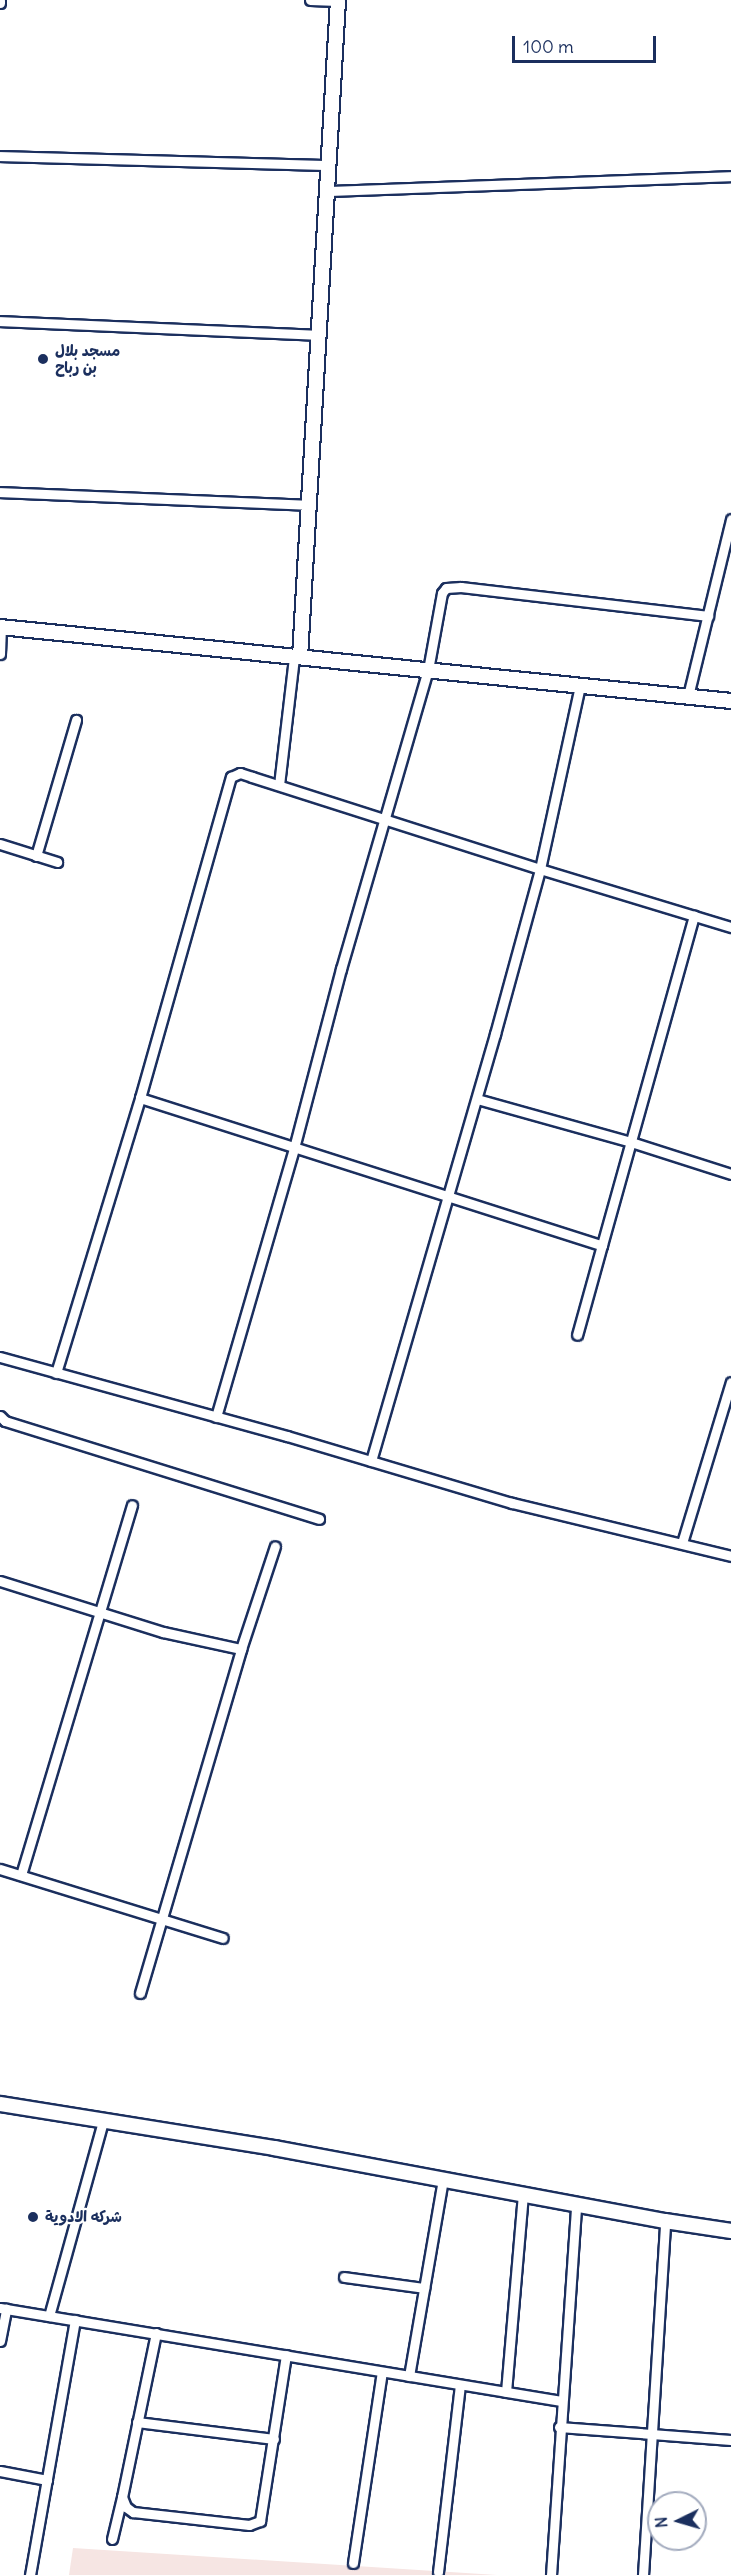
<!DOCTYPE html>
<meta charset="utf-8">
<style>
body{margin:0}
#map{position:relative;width:731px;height:2575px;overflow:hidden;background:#fff;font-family:Delius,"Playpen Sans Arabic",sans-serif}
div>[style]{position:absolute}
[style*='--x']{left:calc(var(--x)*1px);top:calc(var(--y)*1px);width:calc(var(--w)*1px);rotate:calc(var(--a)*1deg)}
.built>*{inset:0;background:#f6e5e3}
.roads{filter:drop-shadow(2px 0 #1b2f5e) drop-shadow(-2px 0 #1b2f5e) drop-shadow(0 2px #1b2f5e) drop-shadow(0 -2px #1b2f5e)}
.street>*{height:9px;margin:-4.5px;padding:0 4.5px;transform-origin:4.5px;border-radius:4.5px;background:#fff}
.secondary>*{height:14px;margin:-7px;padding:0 7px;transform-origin:7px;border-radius:7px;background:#fff}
.dots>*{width:16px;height:16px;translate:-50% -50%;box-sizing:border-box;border:3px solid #fff;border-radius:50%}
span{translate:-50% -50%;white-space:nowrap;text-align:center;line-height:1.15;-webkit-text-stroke:4.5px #fff;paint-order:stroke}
.poi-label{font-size:15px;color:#1b2f5e;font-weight:700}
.left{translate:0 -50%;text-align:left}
.north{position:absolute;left:647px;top:2491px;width:60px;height:60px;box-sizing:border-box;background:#fff;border:2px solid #a4acbf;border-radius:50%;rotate:265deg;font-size:16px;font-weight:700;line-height:24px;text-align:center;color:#1b2f5e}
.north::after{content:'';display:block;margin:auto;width:21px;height:27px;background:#1b2f5e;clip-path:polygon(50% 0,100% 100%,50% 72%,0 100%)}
.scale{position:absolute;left:512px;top:36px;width:144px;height:27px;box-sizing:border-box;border:3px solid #1b2f5e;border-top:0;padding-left:8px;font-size:18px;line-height:21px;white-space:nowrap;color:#1b2f5e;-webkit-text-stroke:4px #fff;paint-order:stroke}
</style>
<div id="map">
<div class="built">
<div style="clip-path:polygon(73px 2548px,497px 2575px,69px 2575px)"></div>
</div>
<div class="roads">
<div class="street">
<div style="--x:310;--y:0;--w:28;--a:2"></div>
<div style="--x:0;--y:3;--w:3;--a:-90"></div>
<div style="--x:0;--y:156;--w:329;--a:1.6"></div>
<div style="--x:327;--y:191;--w:404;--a:-2.1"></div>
<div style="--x:0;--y:321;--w:317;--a:2.5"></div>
<div style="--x:0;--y:492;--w:308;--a:2.4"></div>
<div style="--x:0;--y:654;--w:26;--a:-88"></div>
<div style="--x:688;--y:696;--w:182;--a:-76.3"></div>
<div style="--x:279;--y:785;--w:129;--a:-83.3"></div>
<div style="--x:0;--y:844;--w:60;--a:17.5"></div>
<div style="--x:36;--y:856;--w:142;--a:-73.6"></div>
<div style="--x:140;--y:1098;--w:485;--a:17.7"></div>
<div style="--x:602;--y:1245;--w:93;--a:105.5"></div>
<div style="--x:477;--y:1099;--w:160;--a:15.6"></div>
<div style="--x:631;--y:1142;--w:105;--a:17.7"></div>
<div style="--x:602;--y:1245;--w:342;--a:-74.4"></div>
<div style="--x:0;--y:1357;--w:298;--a:15.4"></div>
<div style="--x:287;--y:1436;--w:235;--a:16.6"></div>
<div style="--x:512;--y:1503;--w:225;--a:13.6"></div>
<div style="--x:56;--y:1373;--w:288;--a:-73"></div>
<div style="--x:140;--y:1098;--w:334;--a:-74.2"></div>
<div style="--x:231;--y:777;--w:10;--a:-24"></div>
<div style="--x:240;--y:773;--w:13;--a:18"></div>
<div style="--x:252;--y:777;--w:302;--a:17.7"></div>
<div style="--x:540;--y:869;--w:200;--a:16.9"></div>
<div style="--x:0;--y:1416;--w:7;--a:45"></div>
<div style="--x:5;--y:1421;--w:329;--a:17.3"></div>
<div style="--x:216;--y:1417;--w:280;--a:-73.8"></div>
<div style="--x:294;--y:1148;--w:185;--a:-75.3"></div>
<div style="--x:341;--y:969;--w:311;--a:-73.8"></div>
<div style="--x:428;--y:670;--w:78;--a:-79.7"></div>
<div style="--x:442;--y:593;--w:6;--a:-51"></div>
<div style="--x:446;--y:588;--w:15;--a:-4"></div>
<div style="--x:461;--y:587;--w:249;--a:6.7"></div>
<div style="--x:371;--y:1461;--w:445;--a:-73.8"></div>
<div style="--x:495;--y:1034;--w:171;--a:-74.7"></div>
<div style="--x:540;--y:869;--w:187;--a:-77.7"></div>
<div style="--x:682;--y:1543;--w:168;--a:-73.1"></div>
<div style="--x:0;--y:1581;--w:171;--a:17.4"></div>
<div style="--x:163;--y:1632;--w:80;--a:12.3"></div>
<div style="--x:0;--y:1869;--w:233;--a:17.2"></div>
<div style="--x:21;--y:1875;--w:386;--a:-73.3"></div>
<div style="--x:140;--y:1993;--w:359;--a:-73.6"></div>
<div style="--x:241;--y:1649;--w:108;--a:-71.7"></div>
<div style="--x:344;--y:2277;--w:81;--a:7.8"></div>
<div style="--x:0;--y:2308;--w:569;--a:9.41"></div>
<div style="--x:49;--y:2316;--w:202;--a:-74.5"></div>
<div style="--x:156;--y:2333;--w:167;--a:101.7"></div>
<div style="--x:122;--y:2497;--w:11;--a:68"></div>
<div style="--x:126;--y:2507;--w:9;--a:36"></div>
<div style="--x:133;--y:2512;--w:117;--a:6.4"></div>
<div style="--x:249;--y:2525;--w:12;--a:-20"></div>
<div style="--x:260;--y:2521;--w:168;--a:-81.1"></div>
<div style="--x:0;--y:2341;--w:33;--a:-79"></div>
<div style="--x:409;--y:2376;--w:200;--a:-80.2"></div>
<div style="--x:506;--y:2392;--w:199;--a:-85.1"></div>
<div style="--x:137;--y:2422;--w:138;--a:7.1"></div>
<div style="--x:559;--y:2427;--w:172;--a:4.3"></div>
<div style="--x:0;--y:2471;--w:48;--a:10.8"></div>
<div style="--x:112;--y:2539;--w:43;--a:-76.6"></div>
<div style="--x:353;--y:2563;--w:193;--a:-81.4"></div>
<div style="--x:438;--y:2572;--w:188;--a:-83.3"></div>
<div style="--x:30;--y:2575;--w:259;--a:-80"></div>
<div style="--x:551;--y:2575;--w:372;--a:-86.1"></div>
<div style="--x:643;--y:2575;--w:355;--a:-86.4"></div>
</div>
<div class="secondary">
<div style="--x:0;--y:627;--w:735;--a:5.78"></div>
<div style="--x:300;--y:657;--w:658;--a:-86.69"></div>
<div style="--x:0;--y:2104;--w:278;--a:9.1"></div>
<div style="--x:274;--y:2148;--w:398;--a:10.6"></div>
<div style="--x:665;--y:2221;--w:67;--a:8.6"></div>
</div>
</div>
<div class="dots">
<div style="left:43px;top:359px;background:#1b2f5e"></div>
<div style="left:33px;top:2217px;background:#1b2f5e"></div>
</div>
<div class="poi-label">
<span class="left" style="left:55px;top:359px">مسجد بلال<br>بن رباح</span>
<span class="left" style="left:45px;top:2217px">شركه الادوية</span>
</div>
<div class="north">N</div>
<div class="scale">100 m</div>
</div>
